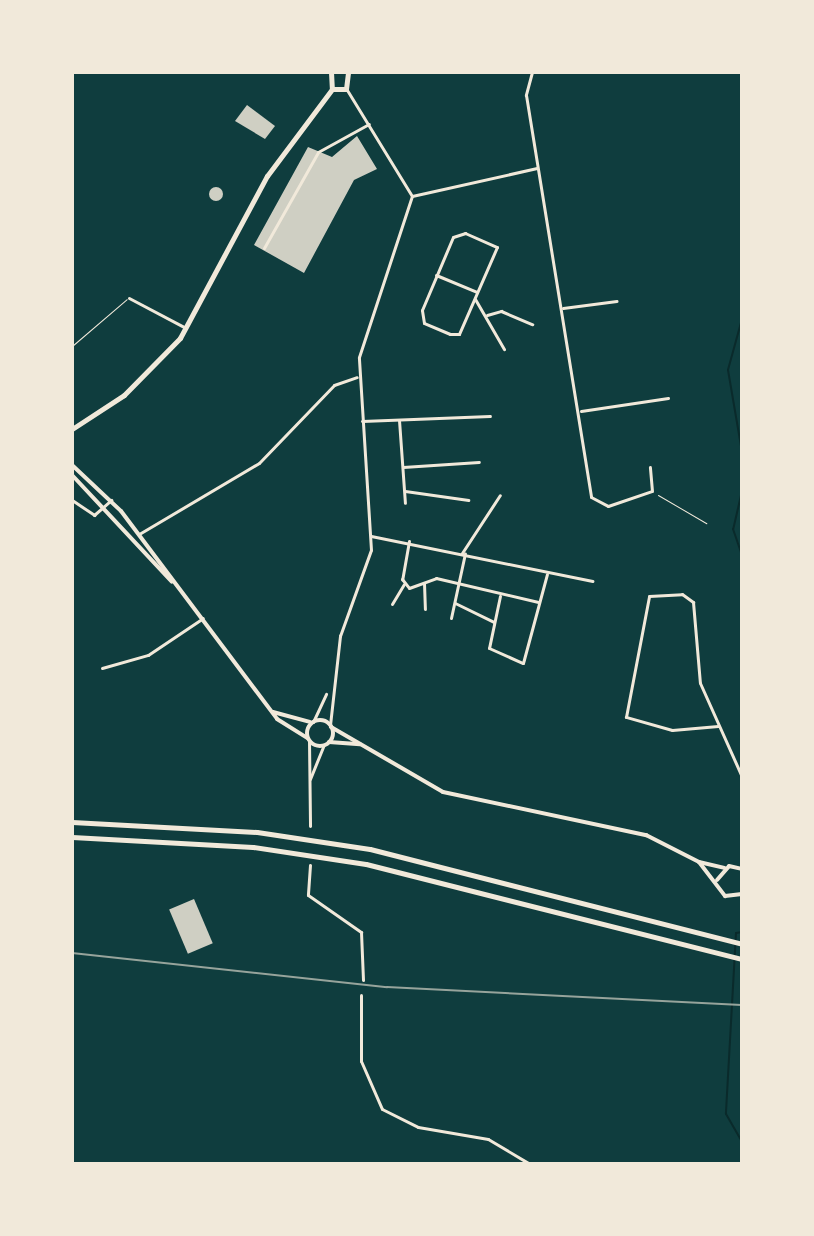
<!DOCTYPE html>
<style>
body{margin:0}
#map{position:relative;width:814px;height:1236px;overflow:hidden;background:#0f3d3e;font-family:Rubik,sans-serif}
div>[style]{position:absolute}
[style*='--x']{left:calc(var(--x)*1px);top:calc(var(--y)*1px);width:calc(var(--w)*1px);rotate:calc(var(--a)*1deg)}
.stream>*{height:2px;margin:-1px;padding:0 1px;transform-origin:1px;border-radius:1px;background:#0a2a2b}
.building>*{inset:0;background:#cfcfc3;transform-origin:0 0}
.round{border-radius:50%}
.path>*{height:1px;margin:-0.5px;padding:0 0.5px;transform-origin:0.5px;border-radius:0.5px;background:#f1e9da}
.service>*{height:1px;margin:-0.5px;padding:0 0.5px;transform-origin:0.5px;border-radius:0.5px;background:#f1e9da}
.minor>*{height:3px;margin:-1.5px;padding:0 1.5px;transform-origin:1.5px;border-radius:1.5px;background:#f1e9da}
.secondary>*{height:4px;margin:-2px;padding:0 2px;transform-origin:2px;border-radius:2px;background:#f1e9da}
.secondary>.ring{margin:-2px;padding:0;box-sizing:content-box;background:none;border:4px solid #f1e9da;border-radius:50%}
.primary>*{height:5px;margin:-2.5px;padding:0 2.5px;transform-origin:2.5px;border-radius:2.5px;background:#f1e9da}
.motorway>*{height:5px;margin:-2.5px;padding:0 2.5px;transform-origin:2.5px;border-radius:2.5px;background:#f1e9da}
.rail>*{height:2px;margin:-1px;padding:0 1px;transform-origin:1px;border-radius:1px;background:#97a49c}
span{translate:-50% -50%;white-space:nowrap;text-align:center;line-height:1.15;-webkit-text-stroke:8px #f1e9da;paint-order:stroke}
.frame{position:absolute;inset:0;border:74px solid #f1e9da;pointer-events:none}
</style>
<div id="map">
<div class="stream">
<div style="--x:742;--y:319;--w:53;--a:105.4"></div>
<div style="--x:728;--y:370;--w:83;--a:80.3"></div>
<div style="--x:742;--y:491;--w:39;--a:103"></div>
<div style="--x:733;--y:529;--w:28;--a:71"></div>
<div style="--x:742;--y:932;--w:6;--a:171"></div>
<div style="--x:736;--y:933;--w:181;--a:93.2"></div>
<div style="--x:726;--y:1114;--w:32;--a:60"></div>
</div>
<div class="building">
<div style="clip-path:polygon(247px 105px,275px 126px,265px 139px,235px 121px)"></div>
<div style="clip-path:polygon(357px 136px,377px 169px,354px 180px,304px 273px,254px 245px,308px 147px,332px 157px)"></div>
<div class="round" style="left:209px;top:187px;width:14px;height:14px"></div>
<div style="left:194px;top:899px;width:48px;height:27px;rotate:67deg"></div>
</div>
<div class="path">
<div style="--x:658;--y:495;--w:56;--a:30.3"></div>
</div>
<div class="service">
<div style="--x:72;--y:346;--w:72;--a:-40.5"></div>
</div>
<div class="minor">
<div style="--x:532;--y:72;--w:24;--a:105"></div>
<div style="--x:526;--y:95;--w:407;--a:80.8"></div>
<div style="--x:591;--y:497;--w:19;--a:28"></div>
<div style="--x:608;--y:506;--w:46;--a:-18.8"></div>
<div style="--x:652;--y:491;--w:24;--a:-95"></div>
<div style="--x:347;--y:90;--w:124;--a:58.5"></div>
<div style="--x:412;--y:196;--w:128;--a:-12.6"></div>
<div style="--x:465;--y:233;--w:35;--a:24"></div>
<div style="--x:497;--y:247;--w:95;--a:113.6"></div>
<div style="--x:459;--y:334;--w:9;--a:180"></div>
<div style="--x:450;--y:334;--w:28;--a:-157"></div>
<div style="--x:424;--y:323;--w:13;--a:-99"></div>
<div style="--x:422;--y:310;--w:79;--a:-67"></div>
<div style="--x:453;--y:237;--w:13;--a:-18"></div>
<div style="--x:264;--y:248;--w:110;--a:-60.6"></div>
<div style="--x:318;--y:152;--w:58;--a:-28.8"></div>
<div style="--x:436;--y:275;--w:44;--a:22.5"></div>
<div style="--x:129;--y:298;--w:64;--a:27.8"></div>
<div style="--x:475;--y:299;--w:58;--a:59.9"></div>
<div style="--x:563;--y:308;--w:54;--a:-7.4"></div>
<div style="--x:487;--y:315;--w:15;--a:-16"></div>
<div style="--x:501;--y:311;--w:34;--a:23"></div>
<div style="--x:581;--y:411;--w:88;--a:-8.5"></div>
<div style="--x:399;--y:420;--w:83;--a:85.9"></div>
<div style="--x:362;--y:421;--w:128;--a:-2.2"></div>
<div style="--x:403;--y:467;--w:76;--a:-3.8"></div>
<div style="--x:405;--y:491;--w:64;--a:8.1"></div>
<div style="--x:72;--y:500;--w:27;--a:34"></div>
<div style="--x:94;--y:515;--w:23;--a:-41"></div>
<div style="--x:139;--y:534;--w:139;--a:-30.6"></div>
<div style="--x:259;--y:463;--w:108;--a:-46.1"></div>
<div style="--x:334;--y:385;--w:24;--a:-19"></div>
<div style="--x:371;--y:536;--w:226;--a:11.5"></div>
<div style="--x:409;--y:541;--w:39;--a:100"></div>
<div style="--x:402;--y:579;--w:11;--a:52"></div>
<div style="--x:409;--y:588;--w:29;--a:-20"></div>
<div style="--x:436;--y:578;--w:105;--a:13.2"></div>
<div style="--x:462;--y:553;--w:69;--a:-56.8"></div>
<div style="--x:424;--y:583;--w:26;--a:88"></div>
<div style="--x:500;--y:596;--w:53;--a:101.9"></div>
<div style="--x:489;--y:648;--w:37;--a:24"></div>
<div style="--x:523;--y:663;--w:92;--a:-74.9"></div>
<div style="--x:455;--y:603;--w:43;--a:26"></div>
<div style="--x:392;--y:604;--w:23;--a:-59"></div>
<div style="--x:451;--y:618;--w:66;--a:-77.8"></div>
<div style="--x:102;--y:668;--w:48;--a:-15.8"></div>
<div style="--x:148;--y:655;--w:66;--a:-33.9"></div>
<div style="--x:313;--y:722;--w:31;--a:-65"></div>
<div style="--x:330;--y:725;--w:90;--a:-83.6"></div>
<div style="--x:340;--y:636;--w:91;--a:-70.2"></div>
<div style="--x:371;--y:550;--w:193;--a:-93.6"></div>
<div style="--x:359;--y:357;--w:169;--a:-71.8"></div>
<div style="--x:718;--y:726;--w:46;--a:175"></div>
<div style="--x:672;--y:730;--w:48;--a:-164.2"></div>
<div style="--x:626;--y:717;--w:123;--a:-79.2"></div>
<div style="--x:649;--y:596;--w:33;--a:-3"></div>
<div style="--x:682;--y:594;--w:14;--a:36"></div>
<div style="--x:693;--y:602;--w:81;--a:85.1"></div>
<div style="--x:700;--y:683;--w:103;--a:65.9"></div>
<div style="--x:309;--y:741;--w:85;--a:89.3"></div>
<div style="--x:310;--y:779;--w:37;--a:-68"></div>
<div style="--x:310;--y:865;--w:30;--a:94"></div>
<div style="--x:308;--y:895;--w:65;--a:34.9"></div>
<div style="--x:361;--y:932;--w:48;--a:87.6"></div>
<div style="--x:361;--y:995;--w:66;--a:90"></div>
<div style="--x:361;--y:1061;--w:52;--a:66.4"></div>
<div style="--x:382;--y:1109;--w:40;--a:26.6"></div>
<div style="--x:418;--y:1127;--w:71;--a:9.7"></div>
<div style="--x:488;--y:1139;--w:49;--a:30.8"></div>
</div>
<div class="secondary">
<div style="--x:72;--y:465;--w:67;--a:43.2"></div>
<div style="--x:121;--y:511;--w:260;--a:53.1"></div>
<div style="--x:277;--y:719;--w:36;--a:32"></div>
<div style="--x:72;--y:475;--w:146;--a:46.9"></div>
<div style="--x:273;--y:712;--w:38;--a:15"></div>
<div class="ring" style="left:307px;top:720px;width:22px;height:22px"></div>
<div style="--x:331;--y:727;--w:129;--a:30.1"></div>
<div style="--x:443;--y:792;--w:208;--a:12"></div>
<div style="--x:646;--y:835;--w:59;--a:27"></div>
<div style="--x:699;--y:862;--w:43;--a:52.6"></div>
<div style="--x:725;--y:896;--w:17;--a:-7"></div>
<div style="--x:329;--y:742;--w:31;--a:4"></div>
<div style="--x:699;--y:862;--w:26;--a:13"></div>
<div style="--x:717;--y:880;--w:18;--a:-49"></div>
<div style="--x:729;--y:866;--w:13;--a:13"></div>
</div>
<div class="primary">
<div style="--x:331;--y:72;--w:17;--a:87"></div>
<div style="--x:332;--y:89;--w:14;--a:0"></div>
<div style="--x:346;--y:89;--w:17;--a:-83"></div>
<div style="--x:72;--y:429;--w:62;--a:-33.2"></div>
<div style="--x:124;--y:395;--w:80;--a:-45.5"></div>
<div style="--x:180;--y:338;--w:184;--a:-61.8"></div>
<div style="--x:267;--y:176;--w:109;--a:-53.2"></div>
</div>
<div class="motorway">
<div style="--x:72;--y:822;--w:185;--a:3.1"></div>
<div style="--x:257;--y:832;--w:114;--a:8.6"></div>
<div style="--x:370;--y:849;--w:384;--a:14.3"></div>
<div style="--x:72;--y:837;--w:181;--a:3.2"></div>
<div style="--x:253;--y:847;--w:114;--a:8.6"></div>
<div style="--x:366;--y:864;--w:388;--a:14.2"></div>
</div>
<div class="rail">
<div style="--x:72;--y:953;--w:317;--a:6.2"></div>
<div style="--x:387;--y:987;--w:355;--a:2.9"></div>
</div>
<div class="frame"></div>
</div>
